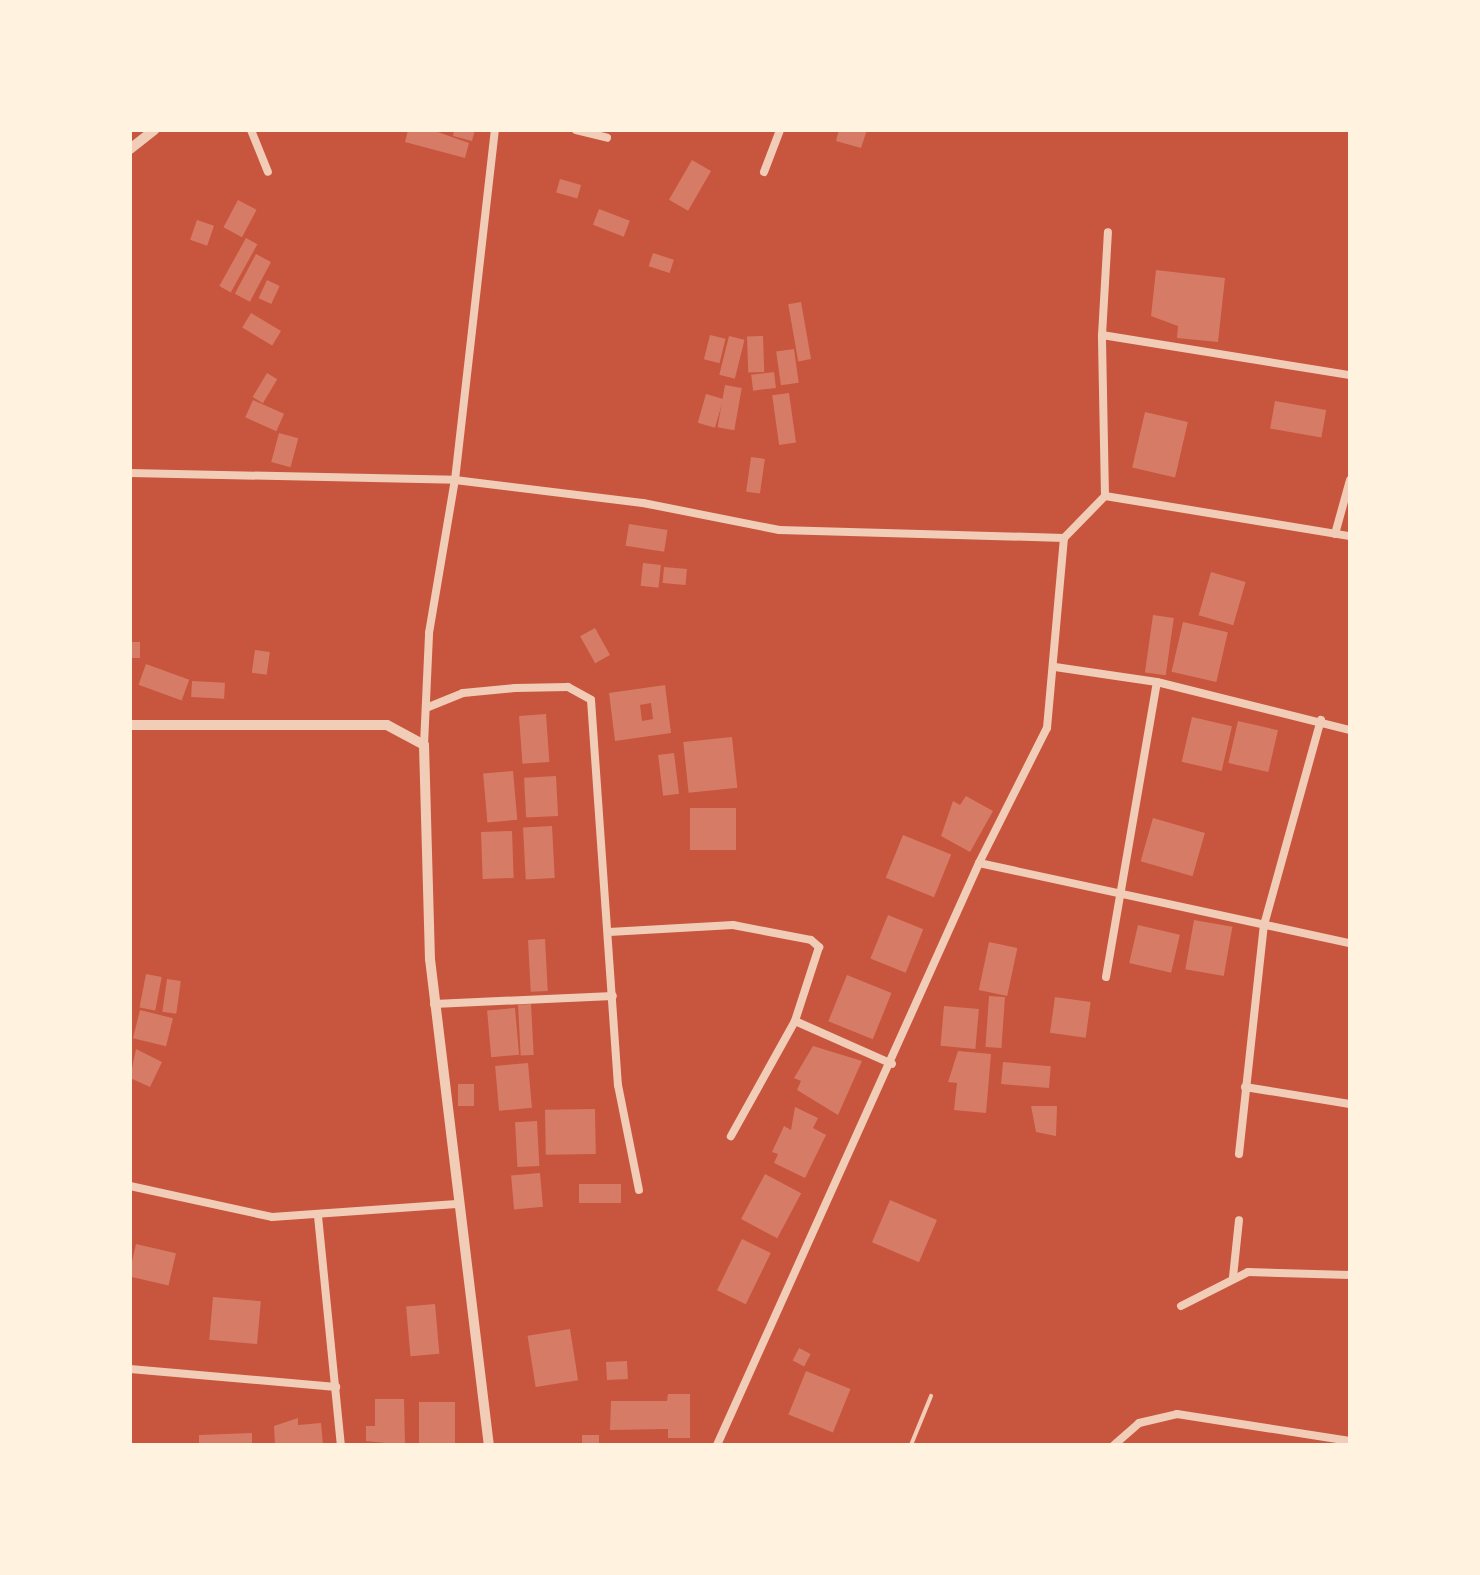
<!DOCTYPE html>
<style>
body{margin:0}
#map{position:relative;width:1480px;height:1575px;overflow:hidden;background:#c8553d;font-family:"Titillium Web",sans-serif}
div>[style]{position:absolute}
[style*='--x']{left:calc(var(--x)*1px);top:calc(var(--y)*1px);width:calc(var(--w)*1px);rotate:calc(var(--a)*1deg)}
.building>*{inset:0;background:#d67c66;transform-origin:0 0}
.service>*{height:4px;margin:-2px;padding:0 2px;transform-origin:2px;border-radius:2px;background:#f1ccb7}
.minor>*{height:8px;margin:-4px;padding:0 4px;transform-origin:4px;border-radius:4px;background:#f1ccb7}
.tertiary>*{height:10px;margin:-5px;padding:0 5px;transform-origin:5px;border-radius:5px;background:#f1ccb7}
span{translate:-50% -50%;white-space:nowrap;text-align:center;line-height:1.15;-webkit-text-stroke:8px #fff3e0;paint-order:stroke}
.frame{position:absolute;inset:0;border:132px solid #fff3e0;pointer-events:none}
</style>
<div id="map">
<div class="building">
<div style="clip-path:polygon(408px 130px,432px 130px,469px 143px,465px 158px,405px 142px)"></div>
<div style="clip-path:polygon(454px 130px,475px 130px,472px 141px,453px 136px)"></div>
<div style="clip-path:polygon(839px 130px,867px 130px,861px 148px,836px 141px)"></div>
<div style="left:692px;top:160px;width:22px;height:46px;rotate:30deg"></div>
<div style="left:560px;top:179px;width:22px;height:14px;rotate:16deg"></div>
<div style="left:238px;top:200px;width:21px;height:31px;rotate:28deg"></div>
<div style="left:599px;top:209px;width:33px;height:17px;rotate:21deg"></div>
<div style="left:197px;top:220px;width:18px;height:21px;rotate:19deg"></div>
<div style="left:246px;top:238px;width:13px;height:55px;rotate:29deg"></div>
<div style="left:653px;top:253px;width:22px;height:14px;rotate:18deg"></div>
<div style="left:256px;top:254px;width:17px;height:45px;rotate:28deg"></div>
<div style="clip-path:polygon(1156px 270px,1225px 278px,1218px 342px,1177px 338px,1178px 326px,1151px 316px)"></div>
<div style="left:267px;top:280px;width:14px;height:20px;rotate:25deg"></div>
<div style="left:801px;top:302px;width:58px;height:13px;rotate:80deg"></div>
<div style="left:251px;top:313px;width:35px;height:17px;rotate:31deg"></div>
<div style="left:710px;top:335px;width:16px;height:25px;rotate:14deg"></div>
<div style="left:729px;top:336px;width:16px;height:40px;rotate:14deg"></div>
<div style="left:763px;top:336px;width:36px;height:16px;rotate:88deg"></div>
<div style="left:794px;top:349px;width:34px;height:18px;rotate:82deg"></div>
<div style="left:774px;top:372px;width:16px;height:23px;rotate:83deg"></div>
<div style="left:267px;top:373px;width:12px;height:28px;rotate:31deg"></div>
<div style="left:725px;top:385px;width:17px;height:43px;rotate:10deg"></div>
<div style="left:789px;top:393px;width:50px;height:17px;rotate:82deg"></div>
<div style="left:706px;top:394px;width:18px;height:30px;rotate:16deg"></div>
<div style="left:253px;top:400px;width:34px;height:19px;rotate:24deg"></div>
<div style="left:1275px;top:401px;width:52px;height:28px;rotate:10deg"></div>
<div style="left:1145px;top:412px;width:44px;height:57px;rotate:13deg"></div>
<div style="left:279px;top:433px;width:20px;height:30px;rotate:15deg"></div>
<div style="left:751px;top:457px;width:14px;height:35px;rotate:8deg"></div>
<div style="left:629px;top:524px;width:39px;height:22px;rotate:9deg"></div>
<div style="left:643px;top:563px;width:18px;height:23px;rotate:6deg"></div>
<div style="left:664px;top:567px;width:23px;height:16px;rotate:5deg"></div>
<div style="left:1211px;top:572px;width:36px;height:45px;rotate:16deg"></div>
<div style="left:1153px;top:615px;width:21px;height:58px;rotate:8deg"></div>
<div style="left:1183px;top:622px;width:46px;height:51px;rotate:13deg"></div>
<div style="left:595px;top:628px;width:31px;height:17px;rotate:61deg"></div>
<div style="left:130px;top:642px;width:10px;height:16px"></div>
<div style="left:255px;top:650px;width:15px;height:23px;rotate:8deg"></div>
<div style="left:146px;top:664px;width:46px;height:22px;rotate:20deg"></div>
<div style="left:192px;top:681px;width:33px;height:16px;rotate:3deg"></div>
<div style="clip-path:polygon(evenodd,665px 685px,671px 733px,615px 741px,609px 693px,665px 685px,651px 703px,653px 719px,642px 721px,640px 705px,651px 703px)"></div>
<div style="left:546px;top:714px;width:48px;height:27px;rotate:86deg"></div>
<div style="left:1192px;top:717px;width:41px;height:46px;rotate:13deg"></div>
<div style="left:1238px;top:721px;width:41px;height:43px;rotate:13deg"></div>
<div style="left:732px;top:737px;width:51px;height:49px;rotate:84deg"></div>
<div style="left:674px;top:753px;width:41px;height:16px;rotate:83deg"></div>
<div style="left:513px;top:771px;width:49px;height:30px;rotate:85deg"></div>
<div style="left:556px;top:776px;width:40px;height:32px;rotate:87deg"></div>
<div style="clip-path:polygon(966px 796px,993px 811px,970px 852px,941px 836px,953px 801px,960px 805px)"></div>
<div style="left:690px;top:808px;width:46px;height:42px"></div>
<div style="left:1153px;top:818px;width:54px;height:45px;rotate:16deg"></div>
<div style="left:552px;top:826px;width:52px;height:29px;rotate:87deg"></div>
<div style="left:512px;top:831px;width:47px;height:31px;rotate:88deg"></div>
<div style="left:903px;top:835px;width:52px;height:46px;rotate:22deg"></div>
<div style="left:888px;top:915px;width:38px;height:47px;rotate:22deg"></div>
<div style="left:1194px;top:920px;width:39px;height:50px;rotate:10deg"></div>
<div style="left:1138px;top:925px;width:43px;height:39px;rotate:13deg"></div>
<div style="left:545px;top:939px;width:52px;height:17px;rotate:87deg"></div>
<div style="left:989px;top:942px;width:29px;height:49px;rotate:12deg"></div>
<div style="left:146px;top:974px;width:16px;height:34px;rotate:11deg"></div>
<div style="left:847px;top:975px;width:48px;height:50px;rotate:22deg"></div>
<div style="left:167px;top:979px;width:14px;height:33px;rotate:8deg"></div>
<div style="left:989px;top:996px;width:16px;height:51px;rotate:4deg"></div>
<div style="left:1055px;top:997px;width:36px;height:36px;rotate:8deg"></div>
<div style="left:531px;top:1004px;width:51px;height:13px;rotate:87deg"></div>
<div style="left:944px;top:1006px;width:35px;height:40px;rotate:5deg"></div>
<div style="left:515px;top:1008px;width:47px;height:28px;rotate:85deg"></div>
<div style="left:140px;top:1010px;width:34px;height:29px;rotate:14deg"></div>
<div style="clip-path:polygon(813px 1046px,862px 1061px,838px 1115px,797px 1090px,801px 1081px,794px 1078px)"></div>
<div style="clip-path:polygon(136px 1049px,162px 1062px,150px 1087px,130px 1078px)"></div>
<div style="clip-path:polygon(958px 1051px,991px 1054px,986px 1113px,954px 1110px,957px 1083px,948px 1082px)"></div>
<div style="left:1003px;top:1062px;width:48px;height:22px;rotate:5deg"></div>
<div style="left:528px;top:1063px;width:45px;height:33px;rotate:85deg"></div>
<div style="left:458px;top:1084px;width:16px;height:22px"></div>
<div style="clip-path:polygon(1031px 1106px,1057px 1106px,1056px 1136px,1036px 1132px)"></div>
<div style="clip-path:polygon(795px 1107px,818px 1118px,813px 1128px,826px 1135px,805px 1178px,774px 1163px,778px 1154px,772px 1152px,784px 1126px,791px 1130px)"></div>
<div style="left:595px;top:1109px;width:45px;height:50px;rotate:89deg"></div>
<div style="left:537px;top:1121px;width:45px;height:22px;rotate:87deg"></div>
<div style="left:540px;top:1173px;width:34px;height:29px;rotate:85deg"></div>
<div style="left:765px;top:1174px;width:41px;height:51px;rotate:28deg"></div>
<div style="left:579px;top:1184px;width:42px;height:19px"></div>
<div style="left:890px;top:1200px;width:51px;height:46px;rotate:23deg"></div>
<div style="left:742px;top:1239px;width:32px;height:57px;rotate:26deg"></div>
<div style="left:136px;top:1244px;width:41px;height:33px;rotate:13deg"></div>
<div style="left:213px;top:1297px;width:48px;height:43px;rotate:5deg"></div>
<div style="left:435px;top:1304px;width:50px;height:29px;rotate:85deg"></div>
<div style="left:570px;top:1329px;width:52px;height:43px;rotate:81deg"></div>
<div style="left:799px;top:1348px;width:13px;height:14px;rotate:27deg"></div>
<div style="left:627px;top:1361px;width:18px;height:21px;rotate:87deg"></div>
<div style="left:806px;top:1371px;width:48px;height:47px;rotate:22deg"></div>
<div style="clip-path:polygon(668px 1394px,690px 1394px,690px 1438px,668px 1438px,668px 1429px,610px 1430px,611px 1401px,667px 1401px)"></div>
<div style="clip-path:polygon(375px 1399px,404px 1399px,405px 1445px,366px 1441px,366px 1426px,375px 1426px)"></div>
<div style="left:455px;top:1402px;width:43px;height:36px;rotate:90deg"></div>
<div style="clip-path:polygon(298px 1418px,298px 1425px,321px 1423px,323px 1445px,275px 1445px,274px 1426px)"></div>
<div style="clip-path:polygon(252px 1433px,252px 1445px,199px 1445px,199px 1435px)"></div>
<div style="left:582px;top:1435px;width:17px;height:10px"></div>
</div>
<div class="service">
<div style="--x:911;--y:1445;--w:53;--a:-67.8"></div>
</div>
<div class="minor">
<div style="--x:251;--y:130;--w:45;--a:68"></div>
<div style="--x:576;--y:130;--w:32;--a:14"></div>
<div style="--x:764;--y:172;--w:45;--a:-69.1"></div>
<div style="--x:1102;--y:335;--w:103;--a:-86.7"></div>
<div style="--x:130;--y:473;--w:325;--a:1.2"></div>
<div style="--x:455;--y:480;--w:189;--a:7"></div>
<div style="--x:643;--y:503;--w:139;--a:11.2"></div>
<div style="--x:779;--y:530;--w:285;--a:1.6"></div>
<div style="--x:1105;--y:496;--w:248;--a:9.3"></div>
<div style="--x:1335;--y:534;--w:56;--a:-74.5"></div>
<div style="--x:1055;--y:667;--w:103;--a:8.4"></div>
<div style="--x:1157;--y:682;--w:199;--a:14"></div>
<div style="--x:426;--y:708;--w:40;--a:-22"></div>
<div style="--x:463;--y:693;--w:52;--a:-5.5"></div>
<div style="--x:515;--y:688;--w:53;--a:-1.1"></div>
<div style="--x:568;--y:687;--w:26;--a:29"></div>
<div style="--x:591;--y:700;--w:386;--a:86"></div>
<div style="--x:618;--y:1085;--w:107;--a:78.7"></div>
<div style="--x:424;--y:745;--w:112;--a:-87.4"></div>
<div style="--x:429;--y:633;--w:155;--a:-80.4"></div>
<div style="--x:455;--y:480;--w:352;--a:-83.5"></div>
<div style="--x:979;--y:863;--w:380;--a:12.2"></div>
<div style="--x:609;--y:932;--w:124;--a:-3.2"></div>
<div style="--x:733;--y:925;--w:79;--a:10.9"></div>
<div style="--x:811;--y:940;--w:11;--a:41"></div>
<div style="--x:819;--y:947;--w:78;--a:108"></div>
<div style="--x:795;--y:1021;--w:132;--a:119.1"></div>
<div style="--x:1106;--y:977;--w:299;--a:-80.2"></div>
<div style="--x:434;--y:1004;--w:179;--a:-2.6"></div>
<div style="--x:795;--y:1021;--w:106;--a:23.9"></div>
<div style="--x:1245;--y:1087;--w:106;--a:9.2"></div>
<div style="--x:1239;--y:1154;--w:230;--a:-83.8"></div>
<div style="--x:1264;--y:925;--w:213;--a:-74.5"></div>
<div style="--x:130;--y:1186;--w:145;--a:12.3"></div>
<div style="--x:272;--y:1217;--w:185;--a:-4"></div>
<div style="--x:318;--y:1216;--w:230;--a:84.3"></div>
<div style="--x:1233;--y:1277;--w:57;--a:-84"></div>
<div style="--x:1181;--y:1306;--w:75;--a:-26.9"></div>
<div style="--x:1248;--y:1272;--w:102;--a:1.7"></div>
<div style="--x:130;--y:1369;--w:207;--a:5"></div>
<div style="--x:717;--y:1445;--w:638;--a:-65.76"></div>
<div style="--x:979;--y:863;--w:151;--a:-63.3"></div>
<div style="--x:1047;--y:728;--w:191;--a:-84.9"></div>
<div style="--x:1064;--y:538;--w:59;--a:-45.7"></div>
<div style="--x:1105;--y:496;--w:161;--a:-91.1"></div>
<div style="--x:1102;--y:335;--w:251;--a:9.2"></div>
<div style="--x:1114;--y:1445;--w:33;--a:-41"></div>
<div style="--x:1139;--y:1423;--w:39;--a:-13"></div>
<div style="--x:1177;--y:1414;--w:175;--a:8.9"></div>
</div>
<div class="tertiary">
<div style="--x:130;--y:149;--w:31;--a:-38"></div>
<div style="--x:130;--y:725;--w:257;--a:0"></div>
<div style="--x:387;--y:725;--w:42;--a:28.4"></div>
<div style="--x:424;--y:745;--w:214;--a:88.4"></div>
<div style="--x:430;--y:959;--w:490;--a:83.1"></div>
</div>
<div class="frame"></div>
</div>
